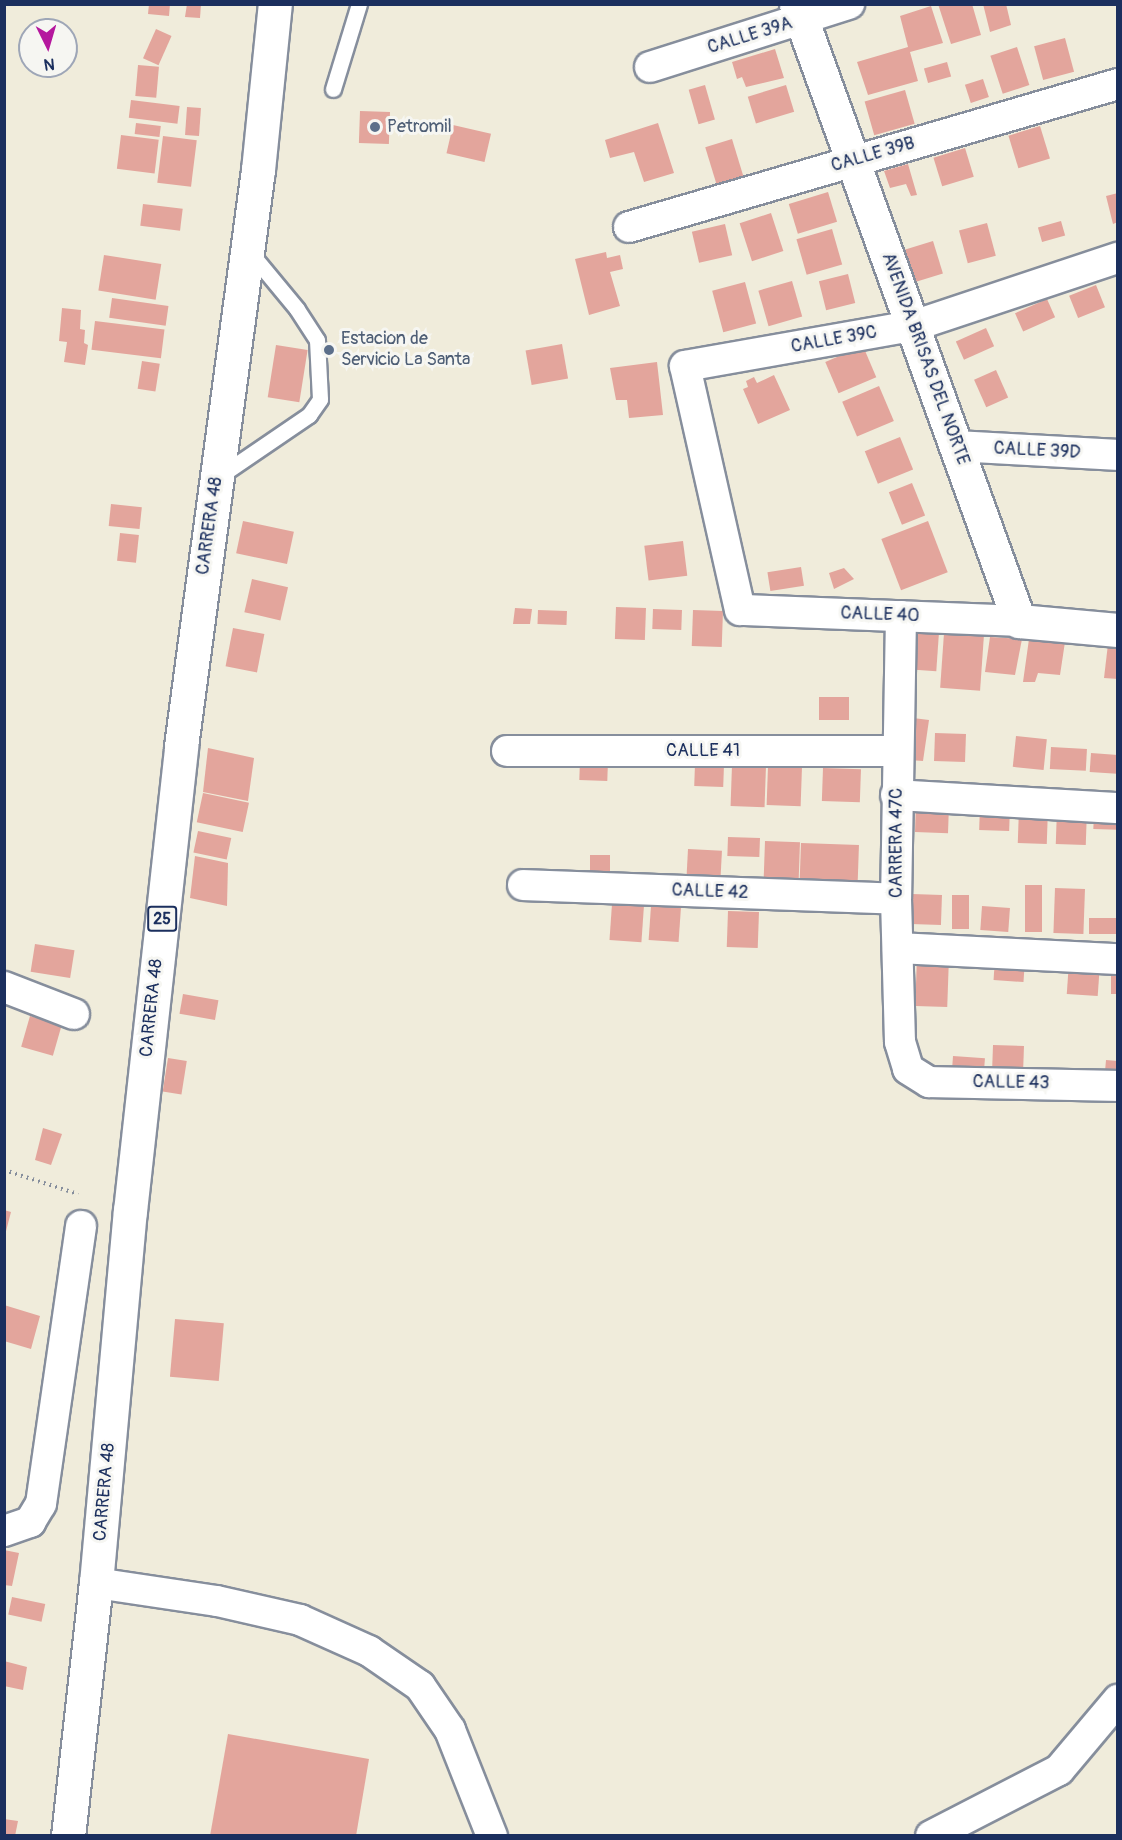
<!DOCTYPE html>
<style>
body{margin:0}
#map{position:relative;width:1122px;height:1840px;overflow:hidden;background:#f0ecdb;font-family:Pangolin,sans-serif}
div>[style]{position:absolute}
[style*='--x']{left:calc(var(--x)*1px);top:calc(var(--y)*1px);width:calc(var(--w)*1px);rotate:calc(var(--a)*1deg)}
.building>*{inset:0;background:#e3a59c;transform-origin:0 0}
.path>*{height:4px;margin-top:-2px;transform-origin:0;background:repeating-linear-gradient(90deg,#868e9c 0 1.5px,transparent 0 6px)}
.roads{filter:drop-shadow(2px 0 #868e9c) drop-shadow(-2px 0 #868e9c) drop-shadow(0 2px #868e9c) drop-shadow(0 -2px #868e9c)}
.lane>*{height:15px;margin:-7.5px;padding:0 7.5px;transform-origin:7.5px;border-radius:7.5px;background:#fff}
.street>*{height:30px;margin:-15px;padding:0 15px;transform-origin:15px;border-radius:15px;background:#fff}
.secondary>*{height:33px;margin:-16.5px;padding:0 16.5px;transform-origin:16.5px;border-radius:16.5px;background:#fff}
.primary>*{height:33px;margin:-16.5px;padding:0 16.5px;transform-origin:16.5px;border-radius:16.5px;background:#fff}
.dots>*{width:16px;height:16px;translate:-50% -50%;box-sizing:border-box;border:3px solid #f6f6f2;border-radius:50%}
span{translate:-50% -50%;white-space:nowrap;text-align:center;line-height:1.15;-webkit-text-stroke:6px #f6f6f2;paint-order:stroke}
.shield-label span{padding:2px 4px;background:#f6f6f2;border:2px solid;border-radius:4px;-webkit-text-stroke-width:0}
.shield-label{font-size:16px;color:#1b2f5e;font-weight:700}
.street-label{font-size:18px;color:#1b2f5e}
.service-label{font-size:18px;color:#4e5e75}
.left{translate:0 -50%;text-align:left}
.frame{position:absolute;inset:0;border:6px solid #1b2f5e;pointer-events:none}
.north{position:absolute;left:18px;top:18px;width:60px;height:60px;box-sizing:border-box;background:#f6f6f2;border:2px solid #9ea6b7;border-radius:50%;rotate:175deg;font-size:16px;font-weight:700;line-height:24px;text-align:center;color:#1b2f5e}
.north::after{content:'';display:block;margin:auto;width:21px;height:27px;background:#b5179e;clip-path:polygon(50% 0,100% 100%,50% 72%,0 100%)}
</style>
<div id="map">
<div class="building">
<div style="clip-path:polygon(149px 4px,170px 4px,169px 16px,148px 14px)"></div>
<div style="clip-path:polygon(187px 4px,201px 4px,200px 18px,185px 17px)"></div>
<div style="clip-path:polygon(938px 4px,972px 4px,981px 35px,951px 44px)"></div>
<div style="clip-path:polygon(983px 4px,1006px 4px,1011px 25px,990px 32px)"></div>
<div style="clip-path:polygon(931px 6px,943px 43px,910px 52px,918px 81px,868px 95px,857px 62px,908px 47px,900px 16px)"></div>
<div style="left:156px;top:29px;width:17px;height:32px;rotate:24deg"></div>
<div style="left:1065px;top:38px;width:35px;height:32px;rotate:75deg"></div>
<div style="left:1017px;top:47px;width:40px;height:28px;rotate:72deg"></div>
<div style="clip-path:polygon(775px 49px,784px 78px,746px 87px,742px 77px,737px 79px,732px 62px)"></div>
<div style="left:947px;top:62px;width:15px;height:24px;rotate:74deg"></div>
<div style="left:138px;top:65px;width:21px;height:31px;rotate:5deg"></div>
<div style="left:983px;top:79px;width:19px;height:19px;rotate:72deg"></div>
<div style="left:705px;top:85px;width:36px;height:17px;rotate:74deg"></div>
<div style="left:786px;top:85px;width:28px;height:40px;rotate:73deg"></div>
<div style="left:905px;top:90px;width:35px;height:42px;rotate:74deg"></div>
<div style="left:131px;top:100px;width:49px;height:18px;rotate:7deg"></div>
<div style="left:187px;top:107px;width:14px;height:28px;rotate:4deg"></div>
<div style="left:360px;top:111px;width:30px;height:32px;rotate:2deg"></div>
<div style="left:136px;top:123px;width:25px;height:11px;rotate:7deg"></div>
<div style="clip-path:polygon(658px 123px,674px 173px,644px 182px,634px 152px,610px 158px,605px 140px)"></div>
<div style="left:453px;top:125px;width:39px;height:29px;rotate:13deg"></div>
<div style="left:1040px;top:126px;width:34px;height:33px;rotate:73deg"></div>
<div style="left:121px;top:135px;width:38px;height:34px;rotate:7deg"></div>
<div style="left:163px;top:136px;width:34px;height:47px;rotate:7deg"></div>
<div style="left:732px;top:139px;width:41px;height:28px;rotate:73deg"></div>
<div style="left:965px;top:148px;width:30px;height:33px;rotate:73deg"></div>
<div style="clip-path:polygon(908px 164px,917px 195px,911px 196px,906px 184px,890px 188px,884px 171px)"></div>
<div style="left:828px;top:192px;width:31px;height:41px;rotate:73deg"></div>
<div style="clip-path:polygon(1118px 193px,1118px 222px,1113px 224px,1106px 196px)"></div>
<div style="left:143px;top:204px;width:40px;height:22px;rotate:7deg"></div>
<div style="left:771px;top:213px;width:40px;height:33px;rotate:72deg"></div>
<div style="left:1061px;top:221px;width:15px;height:24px;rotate:74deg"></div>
<div style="left:987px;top:223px;width:34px;height:29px;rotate:75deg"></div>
<div style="left:725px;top:224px;width:32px;height:34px;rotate:77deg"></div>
<div style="left:832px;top:229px;width:37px;height:37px;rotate:74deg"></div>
<div style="left:933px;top:241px;width:34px;height:34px;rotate:73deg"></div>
<div style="clip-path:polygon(606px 252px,607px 258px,620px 255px,623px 269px,610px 272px,620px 306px,589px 315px,575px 259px)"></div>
<div style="left:104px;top:255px;width:58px;height:36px;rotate:9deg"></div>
<div style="left:848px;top:274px;width:30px;height:30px;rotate:76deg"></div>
<div style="left:792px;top:281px;width:37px;height:35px;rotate:74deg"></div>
<div style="left:745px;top:282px;width:43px;height:34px;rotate:75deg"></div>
<div style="left:1096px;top:285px;width:24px;height:29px;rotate:68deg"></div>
<div style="left:112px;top:298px;width:57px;height:20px;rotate:8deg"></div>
<div style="left:1047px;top:299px;width:20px;height:35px;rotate:66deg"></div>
<div style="clip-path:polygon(62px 308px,81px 310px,80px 329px,85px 330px,84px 343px,88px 345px,85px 365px,64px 362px,67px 342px,59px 341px)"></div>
<div style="left:95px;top:321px;width:70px;height:29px;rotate:7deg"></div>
<div style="left:986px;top:328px;width:20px;height:33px;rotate:66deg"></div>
<div style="left:562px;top:344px;width:35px;height:37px;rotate:80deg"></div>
<div style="left:276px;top:345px;width:32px;height:53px;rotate:9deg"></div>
<div style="left:863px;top:346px;width:34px;height:41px;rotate:67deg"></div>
<div style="left:142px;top:361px;width:18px;height:28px;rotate:9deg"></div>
<div style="clip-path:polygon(657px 362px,663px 415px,629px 418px,627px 400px,616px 400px,610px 368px)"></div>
<div style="left:996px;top:370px;width:30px;height:24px;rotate:66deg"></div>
<div style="clip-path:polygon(774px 375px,790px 410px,758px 424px,743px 389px,748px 387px,746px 381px,754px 377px,757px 383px)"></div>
<div style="left:879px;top:386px;width:38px;height:40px;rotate:67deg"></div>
<div style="left:900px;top:437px;width:35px;height:38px;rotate:68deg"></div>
<div style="left:912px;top:483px;width:35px;height:25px;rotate:68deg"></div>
<div style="left:111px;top:504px;width:31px;height:22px;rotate:6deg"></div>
<div style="left:243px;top:521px;width:52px;height:33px;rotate:12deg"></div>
<div style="left:928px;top:521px;width:55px;height:50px;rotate:69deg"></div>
<div style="left:120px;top:533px;width:19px;height:28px;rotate:6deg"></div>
<div style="left:683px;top:541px;width:35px;height:39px;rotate:83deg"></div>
<div style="left:801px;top:567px;width:19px;height:34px;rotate:81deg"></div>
<div style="clip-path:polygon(844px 568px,854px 579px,834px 589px,829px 573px)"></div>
<div style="left:252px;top:579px;width:37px;height:34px;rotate:13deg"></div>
<div style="left:616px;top:607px;width:30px;height:32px;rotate:2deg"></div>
<div style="clip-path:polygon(515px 608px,532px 609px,530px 624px,513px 624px)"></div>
<div style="left:653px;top:609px;width:29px;height:20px;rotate:2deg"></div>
<div style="left:538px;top:610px;width:29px;height:14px;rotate:2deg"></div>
<div style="left:693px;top:610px;width:30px;height:36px;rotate:2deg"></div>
<div style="left:233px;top:628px;width:32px;height:39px;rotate:11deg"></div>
<div style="left:907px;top:631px;width:32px;height:38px;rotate:4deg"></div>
<div style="left:944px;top:633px;width:40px;height:55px;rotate:4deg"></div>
<div style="clip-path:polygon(990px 637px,1022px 639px,1015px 675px,985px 672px)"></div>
<div style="clip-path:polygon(1029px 639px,1065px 642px,1060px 675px,1038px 673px,1035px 682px,1023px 682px)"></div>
<div style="clip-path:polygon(1108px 644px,1118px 645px,1118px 679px,1104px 678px)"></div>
<div style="left:819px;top:697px;width:30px;height:23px"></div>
<div style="clip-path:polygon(913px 718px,929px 720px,923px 761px,909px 760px)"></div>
<div style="left:935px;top:733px;width:31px;height:28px;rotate:2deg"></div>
<div style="left:1016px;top:736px;width:31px;height:31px;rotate:6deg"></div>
<div style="left:1051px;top:747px;width:36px;height:22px;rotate:3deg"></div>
<div style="clip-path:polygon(208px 748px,254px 758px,248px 801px,203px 792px)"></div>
<div style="left:1091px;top:753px;width:27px;height:19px;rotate:4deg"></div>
<div style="left:580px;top:760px;width:28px;height:20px;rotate:2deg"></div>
<div style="left:695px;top:764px;width:29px;height:22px;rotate:2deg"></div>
<div style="left:732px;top:765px;width:34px;height:41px;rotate:2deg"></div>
<div style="left:768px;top:766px;width:34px;height:39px;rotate:2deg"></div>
<div style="left:823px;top:768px;width:38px;height:33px;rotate:2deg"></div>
<div style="left:203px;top:793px;width:47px;height:30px;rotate:12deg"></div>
<div style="left:916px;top:804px;width:33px;height:28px;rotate:2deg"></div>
<div style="left:980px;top:806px;width:30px;height:24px;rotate:2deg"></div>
<div style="left:1019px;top:808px;width:29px;height:35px;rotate:2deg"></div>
<div style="left:1057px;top:809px;width:30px;height:35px;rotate:2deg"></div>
<div style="left:1094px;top:810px;width:24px;height:19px;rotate:2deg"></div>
<div style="left:198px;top:831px;width:34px;height:22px;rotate:12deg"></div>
<div style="left:728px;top:837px;width:32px;height:19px;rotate:2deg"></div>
<div style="left:765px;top:841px;width:35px;height:37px;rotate:2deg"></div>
<div style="left:801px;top:843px;width:58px;height:39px;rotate:2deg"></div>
<div style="left:688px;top:849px;width:34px;height:29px;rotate:3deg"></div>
<div style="left:590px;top:855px;width:20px;height:20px"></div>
<div style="clip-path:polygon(195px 856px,228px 863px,227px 906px,190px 898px)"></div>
<div style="left:1025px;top:885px;width:17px;height:47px"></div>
<div style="left:1055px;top:888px;width:30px;height:45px;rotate:2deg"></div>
<div style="left:912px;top:894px;width:30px;height:30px;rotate:2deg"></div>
<div style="left:952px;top:895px;width:17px;height:34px"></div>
<div style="left:612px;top:904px;width:32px;height:36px;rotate:4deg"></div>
<div style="left:651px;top:906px;width:30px;height:34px;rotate:4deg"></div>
<div style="left:982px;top:906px;width:28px;height:24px;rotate:4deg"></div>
<div style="left:728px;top:911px;width:31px;height:36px;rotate:2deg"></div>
<div style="left:1089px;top:918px;width:29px;height:16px"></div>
<div style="left:35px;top:944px;width:40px;height:28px;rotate:9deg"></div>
<div style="left:917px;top:956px;width:32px;height:50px;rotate:2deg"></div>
<div style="left:995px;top:959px;width:30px;height:21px;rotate:4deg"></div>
<div style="left:1069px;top:962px;width:31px;height:32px;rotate:4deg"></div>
<div style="left:1111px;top:965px;width:7px;height:29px"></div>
<div style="left:183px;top:994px;width:36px;height:20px;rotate:10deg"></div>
<div style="left:30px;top:1016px;width:33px;height:32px;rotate:16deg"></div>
<div style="left:993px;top:1045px;width:31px;height:29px;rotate:2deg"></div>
<div style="left:953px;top:1056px;width:32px;height:16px;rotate:4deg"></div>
<div style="left:168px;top:1058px;width:19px;height:34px;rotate:9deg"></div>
<div style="left:1106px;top:1060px;width:12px;height:18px;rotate:5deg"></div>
<div style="clip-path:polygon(43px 1128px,62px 1134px,51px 1165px,35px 1160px)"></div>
<div style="clip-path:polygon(4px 1210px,11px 1212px,5px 1235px,4px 1235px)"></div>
<div style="clip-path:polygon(4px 1305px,40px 1316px,31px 1349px,4px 1341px)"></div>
<div style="left:175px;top:1319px;width:49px;height:58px;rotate:5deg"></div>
<div style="clip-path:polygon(4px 1550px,19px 1553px,12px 1586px,4px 1585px)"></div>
<div style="left:12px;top:1597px;width:34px;height:18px;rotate:12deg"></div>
<div style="clip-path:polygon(4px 1661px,27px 1667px,23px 1690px,4px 1686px)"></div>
<div style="clip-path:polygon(228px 1734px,369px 1759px,356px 1836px,210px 1836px)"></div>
<div style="clip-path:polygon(4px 1819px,18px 1821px,15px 1836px,4px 1836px)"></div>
</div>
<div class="path">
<div style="--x:4;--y:1170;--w:78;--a:18"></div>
</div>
<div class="roads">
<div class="lane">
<div style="--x:333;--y:89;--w:89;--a:-73"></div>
<div style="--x:221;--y:475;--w:107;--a:-34.3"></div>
<div style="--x:309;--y:415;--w:19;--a:-55"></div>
<div style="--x:320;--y:399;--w:59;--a:-92.9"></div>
<div style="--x:317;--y:340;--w:37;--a:-123"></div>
<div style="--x:297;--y:309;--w:75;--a:-129.6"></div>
</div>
<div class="street">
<div style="--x:650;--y:67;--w:209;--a:-17.6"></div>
<div style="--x:629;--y:227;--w:509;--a:-16.3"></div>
<div style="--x:957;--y:446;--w:161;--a:3.2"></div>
<div style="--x:901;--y:616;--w:283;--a:91"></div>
<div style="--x:896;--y:899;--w:143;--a:88.4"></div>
<div style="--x:900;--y:1042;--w:28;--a:73"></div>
<div style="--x:908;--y:1069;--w:25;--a:32"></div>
<div style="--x:929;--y:1082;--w:189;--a:1.2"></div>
<div style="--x:1019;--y:621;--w:279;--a:-177.7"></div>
<div style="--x:740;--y:610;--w:250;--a:-102.7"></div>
<div style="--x:685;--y:366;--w:231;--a:-10"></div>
<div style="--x:913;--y:326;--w:216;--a:-18.4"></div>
<div style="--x:507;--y:751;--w:391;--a:0"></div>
<div style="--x:896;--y:795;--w:222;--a:3.4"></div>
<div style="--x:523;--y:885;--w:373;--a:2.1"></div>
<div style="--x:898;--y:948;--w:220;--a:2.9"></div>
<div style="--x:4;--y:987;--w:75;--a:21.1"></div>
<div style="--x:4;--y:1531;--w:28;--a:-19"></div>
<div style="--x:30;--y:1522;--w:21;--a:-59"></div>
<div style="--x:41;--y:1504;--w:281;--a:-81.8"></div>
<div style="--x:96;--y:1583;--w:122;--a:8.5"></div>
<div style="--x:217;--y:1601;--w:85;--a:12.9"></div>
<div style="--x:300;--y:1620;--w:76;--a:24.2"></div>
<div style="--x:369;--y:1651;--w:62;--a:34.5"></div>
<div style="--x:420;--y:1686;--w:53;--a:55.7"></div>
<div style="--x:450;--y:1730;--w:114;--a:68.4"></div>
<div style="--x:931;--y:1836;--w:144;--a:-27.3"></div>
<div style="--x:1059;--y:1770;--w:92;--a:-49.9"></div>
</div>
<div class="secondary">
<div style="--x:796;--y:4;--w:656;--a:70.13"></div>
<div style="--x:1019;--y:621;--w:99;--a:5.2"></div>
</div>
<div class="primary">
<div style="--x:68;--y:1836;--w:255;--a:-83.7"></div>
<div style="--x:96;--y:1583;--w:374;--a:-84.8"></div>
<div style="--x:130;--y:1211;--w:468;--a:-83.7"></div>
<div style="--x:181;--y:746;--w:581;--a:-82.39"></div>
<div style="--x:258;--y:170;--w:167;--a:-84.2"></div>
</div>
</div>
<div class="dots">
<div style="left:375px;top:127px;background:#5c6f8a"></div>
<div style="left:329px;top:350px;background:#5c6f8a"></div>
</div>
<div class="shield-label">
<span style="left:162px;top:919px">25</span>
</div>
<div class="street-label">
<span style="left:750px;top:36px;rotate:-17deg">CALLE 39A</span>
<span style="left:873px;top:155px;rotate:-16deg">CALLE 39B</span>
<span style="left:834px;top:340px;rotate:-10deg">CALLE 39C</span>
<span style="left:925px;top:359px;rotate:70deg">AVENIDA BRISAS DEL NORTE</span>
<span style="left:1037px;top:451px;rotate:3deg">CALLE 39D</span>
<span style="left:210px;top:526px;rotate:-82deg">CARRERA 48</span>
<span style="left:880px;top:615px;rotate:2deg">CALLE 40</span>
<span style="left:703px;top:751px">CALLE 41</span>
<span style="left:897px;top:843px;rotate:-90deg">CARRERA 47C</span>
<span style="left:710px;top:892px;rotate:2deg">CALLE 42</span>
<span style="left:152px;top:1008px;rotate:-84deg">CARRERA 48</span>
<span style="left:1011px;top:1083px;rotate:1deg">CALLE 43</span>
<span style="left:105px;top:1492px;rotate:-85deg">CARRERA 48</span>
</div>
<div class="service-label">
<span class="left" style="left:387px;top:127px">Petromil</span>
<span class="left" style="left:341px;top:350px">Estacion de<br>Servicio La Santa</span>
</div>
<div class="frame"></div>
<div class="north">N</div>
</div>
